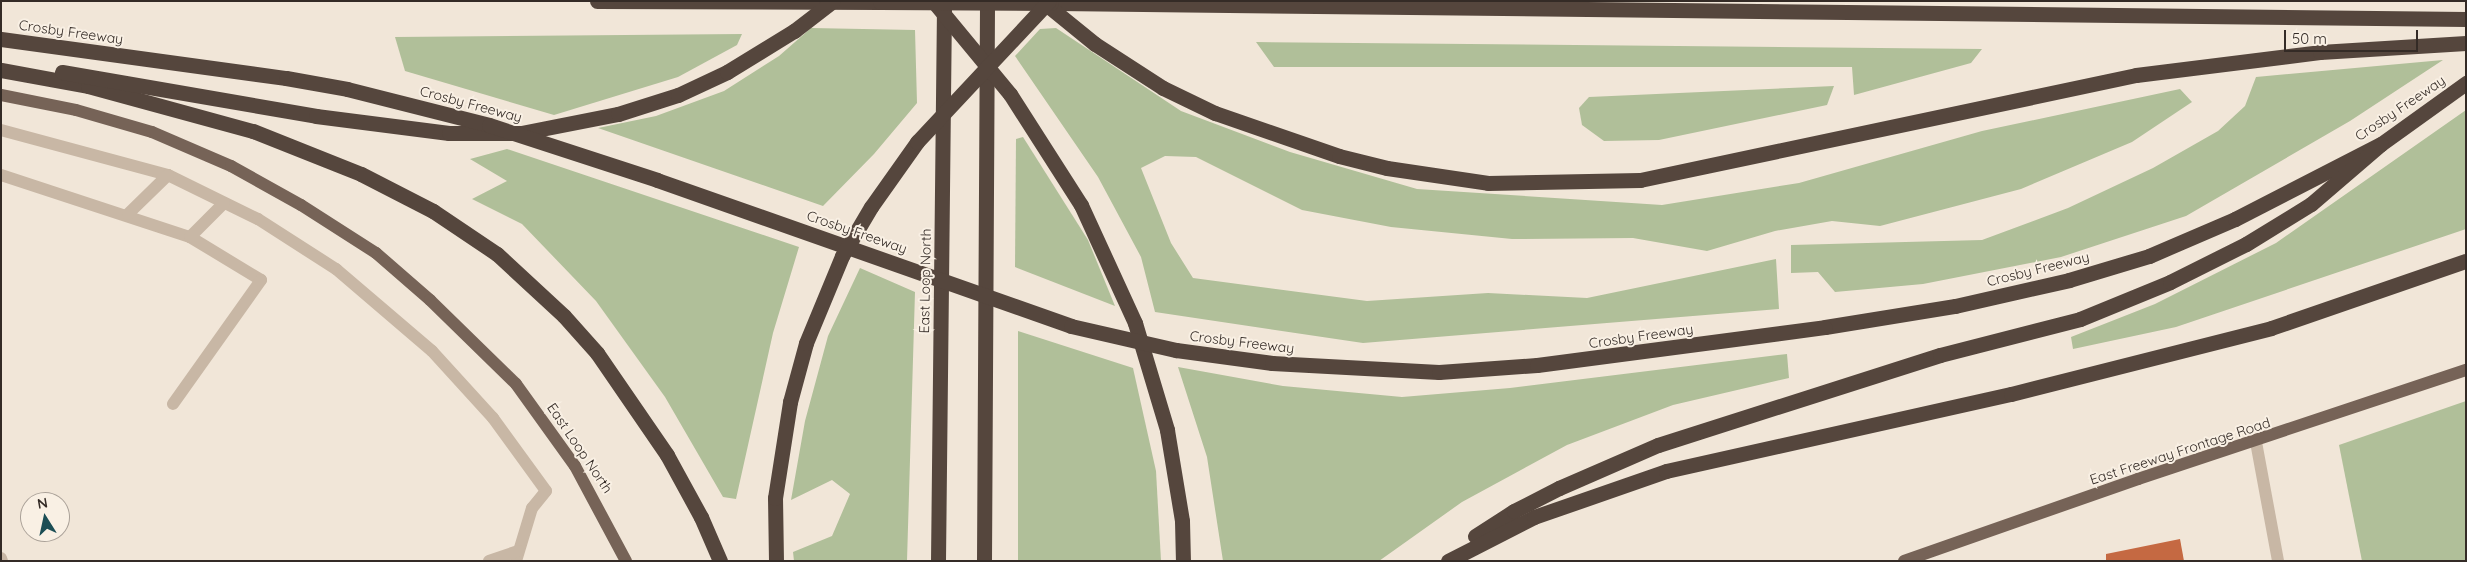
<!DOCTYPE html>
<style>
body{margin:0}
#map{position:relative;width:2467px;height:562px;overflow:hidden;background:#f1e6d8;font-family:Quicksand,sans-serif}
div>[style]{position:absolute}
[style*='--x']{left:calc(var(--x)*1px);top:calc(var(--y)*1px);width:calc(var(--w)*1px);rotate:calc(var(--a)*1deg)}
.green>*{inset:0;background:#b0bf99}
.building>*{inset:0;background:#c56942}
.minor>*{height:12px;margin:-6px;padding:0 6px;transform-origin:6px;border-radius:6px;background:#c8b7a5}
.major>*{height:12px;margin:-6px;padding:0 6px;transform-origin:6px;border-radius:6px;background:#766357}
.highway>*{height:15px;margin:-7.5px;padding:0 7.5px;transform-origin:7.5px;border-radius:7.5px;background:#55463d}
.rail>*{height:4px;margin-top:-2px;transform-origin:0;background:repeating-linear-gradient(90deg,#342b26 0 1px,transparent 0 5px)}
.highway-bridge>*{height:15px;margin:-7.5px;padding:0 7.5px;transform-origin:7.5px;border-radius:7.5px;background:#55463d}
span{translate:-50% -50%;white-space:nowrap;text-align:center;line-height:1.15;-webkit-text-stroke:4px #f9f0e4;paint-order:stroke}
.street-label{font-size:14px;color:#342b26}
.frame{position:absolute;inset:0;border:2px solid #342b26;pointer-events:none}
.north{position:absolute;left:20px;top:492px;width:50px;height:50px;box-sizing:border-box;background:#f9f0e4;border:1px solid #aaa198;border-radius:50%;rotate:350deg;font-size:14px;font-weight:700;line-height:20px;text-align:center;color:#342b26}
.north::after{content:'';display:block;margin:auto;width:18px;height:22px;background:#1c4e55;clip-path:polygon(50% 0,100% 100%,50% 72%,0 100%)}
.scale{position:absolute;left:2284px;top:30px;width:134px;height:22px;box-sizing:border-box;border:2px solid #342b26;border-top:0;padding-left:6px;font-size:15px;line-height:18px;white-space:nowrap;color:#342b26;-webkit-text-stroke:4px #f9f0e4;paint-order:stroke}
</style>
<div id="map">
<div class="green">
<div style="clip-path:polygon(811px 28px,915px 30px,917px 103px,874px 154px,823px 206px,598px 128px,656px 116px,724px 91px,779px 56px)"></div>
<div style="clip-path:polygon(1056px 28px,1181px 111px,1290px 152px,1417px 189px,1662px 205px,1799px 183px,1982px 131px,2180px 89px,2192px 102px,2132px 142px,2021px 189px,1880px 226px,1832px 221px,1775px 231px,1707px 251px,1633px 238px,1512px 239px,1391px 227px,1302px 210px,1196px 157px,1165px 156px,1141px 168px,1171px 243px,1193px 278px,1367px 301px,1488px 293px,1587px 298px,1776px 259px,1779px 309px,1363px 343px,1155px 312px,1141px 257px,1098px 177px,1015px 56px,1040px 29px)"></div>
<div style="clip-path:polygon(742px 34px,737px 45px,678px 77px,554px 115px,405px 71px,395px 37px)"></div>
<div style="clip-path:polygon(1256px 42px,1982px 49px,1971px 63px,1854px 95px,1852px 67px,1274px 67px)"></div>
<div style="clip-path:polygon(2443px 60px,2350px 121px,2186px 216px,2061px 257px,1923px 284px,1835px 292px,1818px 272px,1791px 273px,1791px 245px,1982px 240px,2068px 208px,2153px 168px,2218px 131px,2245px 106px,2256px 77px)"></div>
<div style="clip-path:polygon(1834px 86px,1827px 105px,1659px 140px,1604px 141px,1582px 125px,1579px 108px,1589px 97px)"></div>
<div style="clip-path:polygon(2466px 110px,2466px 229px,2176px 327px,2073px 349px,2071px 337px,2155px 304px,2276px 243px)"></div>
<div style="clip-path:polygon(1023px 137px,1088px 240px,1115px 306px,1015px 267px,1016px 139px)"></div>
<div style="clip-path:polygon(507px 149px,799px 247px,773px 333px,736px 499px,723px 497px,665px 397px,596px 301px,522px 224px,472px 199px,507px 181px,470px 159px)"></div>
<div style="clip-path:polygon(860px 268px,915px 292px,907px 561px,794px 561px,793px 552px,832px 536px,850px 494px,832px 480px,791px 500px,805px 421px,828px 336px)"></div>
<div style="clip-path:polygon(1018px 331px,1133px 368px,1156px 471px,1161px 561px,1018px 561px)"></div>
<div style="clip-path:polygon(1787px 354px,1789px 378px,1673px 405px,1567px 445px,1462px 502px,1379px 561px,1223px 561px,1207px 457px,1178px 367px,1283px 386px,1402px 397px,1510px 388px)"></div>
<div style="clip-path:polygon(2466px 401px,2466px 561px,2362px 561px,2339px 445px)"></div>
</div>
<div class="building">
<div style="clip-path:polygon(2180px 539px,2184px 561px,2106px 561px,2106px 554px)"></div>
</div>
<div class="minor">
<div style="--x:1;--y:130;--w:173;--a:15.1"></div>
<div style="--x:168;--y:175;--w:100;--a:26.1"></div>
<div style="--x:258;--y:219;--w:93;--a:32.7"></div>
<div style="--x:336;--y:269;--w:126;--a:40.5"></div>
<div style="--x:432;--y:351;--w:91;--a:47.7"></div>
<div style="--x:493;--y:418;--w:90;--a:54"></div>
<div style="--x:546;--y:491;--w:22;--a:129"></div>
<div style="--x:532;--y:508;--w:55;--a:106.8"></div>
<div style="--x:1;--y:175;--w:199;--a:18.2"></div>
<div style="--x:190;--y:237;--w:83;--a:31.2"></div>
<div style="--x:261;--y:280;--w:152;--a:125.4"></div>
<div style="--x:128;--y:214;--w:56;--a:-44.3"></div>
<div style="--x:190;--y:237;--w:48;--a:-45"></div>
<div style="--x:2256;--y:442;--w:121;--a:79.5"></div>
<div style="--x:1;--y:558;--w:3;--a:72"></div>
<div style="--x:489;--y:561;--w:31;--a:-19"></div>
</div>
<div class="major">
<div style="--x:1;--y:95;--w:76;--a:11.3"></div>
<div style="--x:76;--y:110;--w:79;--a:16.1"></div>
<div style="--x:152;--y:132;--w:86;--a:23.3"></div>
<div style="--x:231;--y:166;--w:80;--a:29.1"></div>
<div style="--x:301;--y:205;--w:89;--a:32.6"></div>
<div style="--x:376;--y:253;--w:72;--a:41"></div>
<div style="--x:430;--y:300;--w:120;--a:44.3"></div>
<div style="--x:516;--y:384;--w:101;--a:54.3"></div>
<div style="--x:575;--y:466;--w:108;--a:61.8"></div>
<div style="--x:1904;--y:561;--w:248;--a:-19.3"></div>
<div style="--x:2138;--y:479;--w:346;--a:-18.4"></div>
</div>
<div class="highway">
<div style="--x:597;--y:1;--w:283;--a:0.2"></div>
<div style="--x:1057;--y:3;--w:1409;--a:0.65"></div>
<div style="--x:1;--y:39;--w:288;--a:7.8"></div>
<div style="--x:1;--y:70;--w:88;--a:10.4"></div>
<div style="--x:88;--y:86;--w:171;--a:15.3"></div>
<div style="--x:253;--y:131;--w:116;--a:21.7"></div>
<div style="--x:361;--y:174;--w:81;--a:27.2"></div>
<div style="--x:433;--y:211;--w:77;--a:33.9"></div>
<div style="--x:497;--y:254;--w:91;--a:42.8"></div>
<div style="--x:564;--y:316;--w:50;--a:48.3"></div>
<div style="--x:597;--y:353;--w:124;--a:55.5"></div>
<div style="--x:667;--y:455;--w:71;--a:61.3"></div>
<div style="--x:701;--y:517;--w:48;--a:66.6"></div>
<div style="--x:62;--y:72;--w:258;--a:9.8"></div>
<div style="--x:316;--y:116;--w:134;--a:7.3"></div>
<div style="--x:449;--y:133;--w:72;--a:0"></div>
<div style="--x:521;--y:133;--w:99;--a:-11.1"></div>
<div style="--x:1640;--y:180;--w:507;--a:-11.95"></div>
<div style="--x:2136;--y:75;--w:185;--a:-7.1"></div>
<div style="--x:2320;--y:52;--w:146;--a:-3.5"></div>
<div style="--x:1825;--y:327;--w:132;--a:-9.2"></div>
<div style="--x:1955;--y:306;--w:117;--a:-12.8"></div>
<div style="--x:2069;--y:280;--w:84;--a:-16.7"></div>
<div style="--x:2149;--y:256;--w:94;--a:-23.3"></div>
<div style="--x:2235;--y:219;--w:164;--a:-27.2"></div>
<div style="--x:2381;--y:144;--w:105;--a:-35.7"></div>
<div style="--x:1167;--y:430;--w:92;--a:80.6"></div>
<div style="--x:1182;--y:521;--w:40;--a:88.6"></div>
<div style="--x:1475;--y:536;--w:46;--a:-32.7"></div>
<div style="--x:1514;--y:511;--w:51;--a:-27.1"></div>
<div style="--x:1559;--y:488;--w:108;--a:-23.5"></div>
<div style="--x:1658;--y:445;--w:296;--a:-17.7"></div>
<div style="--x:1940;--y:355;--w:145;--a:-14.4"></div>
<div style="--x:2080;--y:319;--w:97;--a:-22.3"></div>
<div style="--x:2170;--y:282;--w:85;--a:-26.6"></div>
<div style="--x:2246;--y:244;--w:76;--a:-31.6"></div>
<div style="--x:2311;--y:204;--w:92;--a:-40.6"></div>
<div style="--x:776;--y:561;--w:63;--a:-90.9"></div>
<div style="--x:775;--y:498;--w:97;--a:-81.1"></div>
<div style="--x:790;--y:402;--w:61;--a:-74.8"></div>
<div style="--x:806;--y:343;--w:94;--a:-67.5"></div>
<div style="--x:938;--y:561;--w:556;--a:-89.38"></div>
<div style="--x:984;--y:561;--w:560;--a:-89.69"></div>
<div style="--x:1448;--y:561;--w:97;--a:-27.1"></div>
<div style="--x:1534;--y:517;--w:140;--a:-19.2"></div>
<div style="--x:1666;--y:471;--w:353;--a:-12.6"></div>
<div style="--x:2011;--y:394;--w:268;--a:-14.2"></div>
<div style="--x:2271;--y:328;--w:206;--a:-19"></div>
</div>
<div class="rail">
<div style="--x:2013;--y:560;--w:1;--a:90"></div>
</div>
<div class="highway-bridge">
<div style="--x:933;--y:1;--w:121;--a:50.4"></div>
<div style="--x:1010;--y:94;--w:132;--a:57.4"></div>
<div style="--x:1081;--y:205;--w:130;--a:65.4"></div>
<div style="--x:1135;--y:323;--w:112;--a:73.3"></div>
<div style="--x:1042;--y:1;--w:68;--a:39.1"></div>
<div style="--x:1095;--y:44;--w:81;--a:32.9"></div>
<div style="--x:1163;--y:88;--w:58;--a:25.7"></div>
<div style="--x:1215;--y:113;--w:131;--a:19.1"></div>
<div style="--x:1339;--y:156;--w:49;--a:14"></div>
<div style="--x:1387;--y:168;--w:102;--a:8.4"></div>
<div style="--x:1488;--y:183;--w:152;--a:-1.1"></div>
<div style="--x:880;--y:2;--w:171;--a:0.3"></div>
<div style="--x:286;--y:78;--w:62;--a:10.2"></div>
<div style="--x:347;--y:89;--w:146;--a:14.2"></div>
<div style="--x:489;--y:125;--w:177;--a:18.1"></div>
<div style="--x:657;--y:180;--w:439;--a:19.4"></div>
<div style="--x:1071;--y:326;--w:108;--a:12.9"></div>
<div style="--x:1176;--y:350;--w:97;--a:7.7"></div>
<div style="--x:1272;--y:363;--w:167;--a:3.1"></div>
<div style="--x:1439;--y:372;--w:98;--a:-4.1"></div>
<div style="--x:1537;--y:365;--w:290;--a:-7.5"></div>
<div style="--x:618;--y:114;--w:63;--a:-17.6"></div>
<div style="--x:678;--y:95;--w:54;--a:-25.1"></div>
<div style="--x:727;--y:72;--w:79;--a:-31.5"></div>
<div style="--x:794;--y:31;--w:49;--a:-37.6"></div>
<div style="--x:842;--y:256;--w:57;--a:-59.4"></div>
<div style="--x:871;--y:207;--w:80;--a:-54.7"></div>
<div style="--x:917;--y:142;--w:193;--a:-46.9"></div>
</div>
<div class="street-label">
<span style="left:71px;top:32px;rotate:8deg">Crosby Freeway</span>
<span style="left:471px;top:104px;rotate:15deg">Crosby Freeway</span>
<span style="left:2400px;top:108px;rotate:-34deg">Crosby Freeway</span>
<span style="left:857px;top:232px;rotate:19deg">Crosby Freeway</span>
<span style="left:2038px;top:269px;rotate:-14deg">Crosby Freeway</span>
<span style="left:925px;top:281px;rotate:-89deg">East Loop North</span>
<span style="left:1641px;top:336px;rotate:-8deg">Crosby Freeway</span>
<span style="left:1242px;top:342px;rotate:7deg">Crosby Freeway</span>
<span style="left:580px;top:448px;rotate:56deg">East Loop North</span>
<span style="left:2180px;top:451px;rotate:-18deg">East Freeway Frontage Road</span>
</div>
<div class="frame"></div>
<div class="north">N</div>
<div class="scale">50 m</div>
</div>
